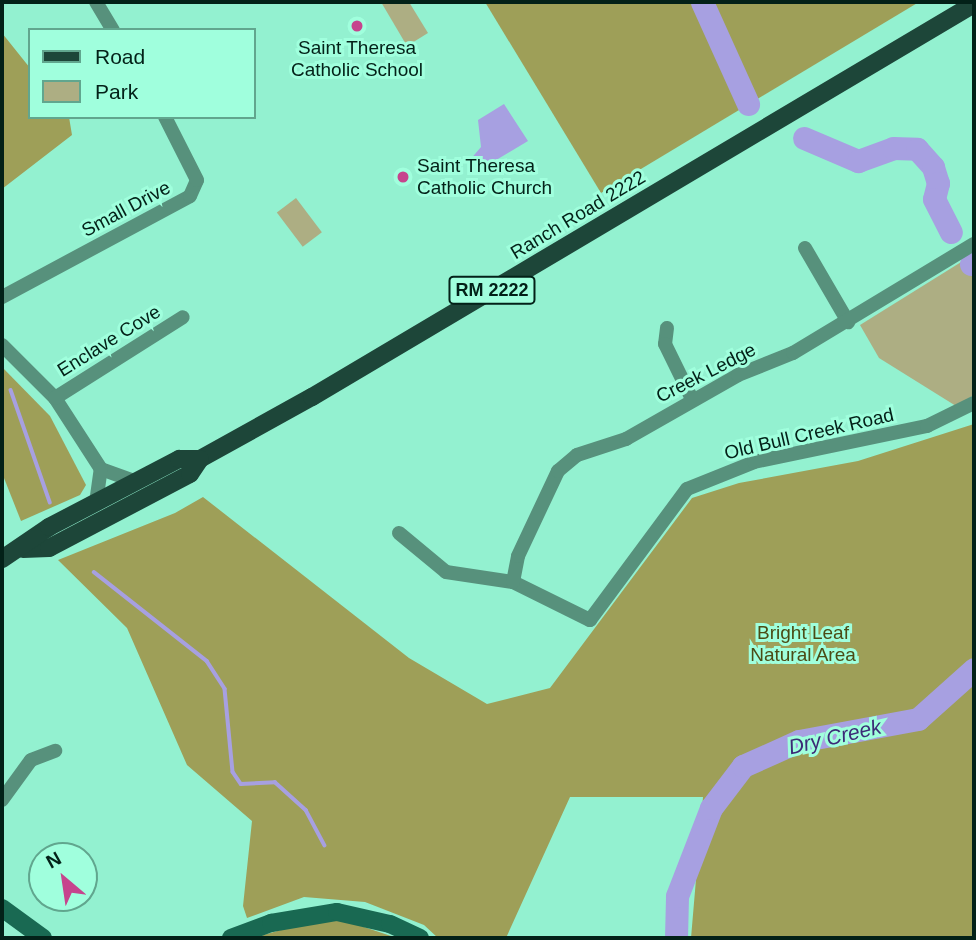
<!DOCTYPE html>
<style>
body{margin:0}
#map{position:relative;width:976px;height:940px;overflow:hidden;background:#93f1d0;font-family:Helvetica,sans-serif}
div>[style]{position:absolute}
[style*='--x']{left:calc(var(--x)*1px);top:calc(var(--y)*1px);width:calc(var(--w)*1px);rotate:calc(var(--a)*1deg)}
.green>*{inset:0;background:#adae83;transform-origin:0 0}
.forest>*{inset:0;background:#9e9f58}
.water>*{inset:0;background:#a7a0e1}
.stream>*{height:3.5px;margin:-1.75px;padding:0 1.75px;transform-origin:1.75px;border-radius:1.75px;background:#a7a0e1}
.river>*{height:23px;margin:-11.5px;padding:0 11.5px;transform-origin:11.5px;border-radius:11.5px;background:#a7a0e1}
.street>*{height:14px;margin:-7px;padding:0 7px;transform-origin:7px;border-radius:7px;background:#57917c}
.secondary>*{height:18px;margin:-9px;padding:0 9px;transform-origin:9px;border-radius:9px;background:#196952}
.primary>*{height:18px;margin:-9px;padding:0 9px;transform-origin:9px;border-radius:9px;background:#1d4639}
.dots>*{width:19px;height:19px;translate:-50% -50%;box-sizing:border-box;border:4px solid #a0ffdd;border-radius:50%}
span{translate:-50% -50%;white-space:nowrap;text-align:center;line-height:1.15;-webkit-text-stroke:6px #a0ffdd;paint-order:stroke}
.shield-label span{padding:2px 5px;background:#a0ffdd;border:2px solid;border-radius:5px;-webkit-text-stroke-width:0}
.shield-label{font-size:18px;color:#032118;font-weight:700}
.poi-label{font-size:19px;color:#032118}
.left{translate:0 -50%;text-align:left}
.street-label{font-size:19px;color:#032118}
.park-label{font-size:19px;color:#4b4b15}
.water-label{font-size:21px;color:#3c2a76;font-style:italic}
.frame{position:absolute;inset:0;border:4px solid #032118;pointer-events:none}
.legend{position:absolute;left:28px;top:28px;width:228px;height:91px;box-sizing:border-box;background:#a0ffdd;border:2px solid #61a68e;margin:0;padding:9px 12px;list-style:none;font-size:21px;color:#032118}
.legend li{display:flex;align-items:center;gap:14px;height:35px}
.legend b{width:35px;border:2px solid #61a68e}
.north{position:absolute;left:28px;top:842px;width:70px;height:70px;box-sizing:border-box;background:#a0ffdd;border:2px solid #61a68e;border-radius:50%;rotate:331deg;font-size:19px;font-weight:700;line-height:28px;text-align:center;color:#032118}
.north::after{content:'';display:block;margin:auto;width:24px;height:32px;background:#c6448d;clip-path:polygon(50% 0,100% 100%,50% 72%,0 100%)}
</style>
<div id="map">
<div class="green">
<div style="clip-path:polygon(381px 2px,409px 2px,428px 33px,407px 46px)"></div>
<div style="left:296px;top:198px;width:43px;height:24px;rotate:53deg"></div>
<div style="clip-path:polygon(974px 254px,974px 395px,956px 406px,879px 358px,860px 325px)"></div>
</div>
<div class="forest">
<div style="clip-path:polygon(485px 2px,919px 2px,601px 193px)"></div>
<div style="clip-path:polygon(2px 33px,30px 68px,30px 117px,69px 117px,72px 135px,2px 189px)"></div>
<div style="clip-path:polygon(2px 367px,50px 416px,86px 485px,80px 495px,21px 521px,2px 473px)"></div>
<div style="clip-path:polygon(974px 424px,974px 938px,691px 938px,703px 797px,570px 797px,506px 938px,438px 938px,424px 925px,365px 902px,304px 897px,247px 918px,243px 906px,252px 821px,187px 765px,127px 628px,58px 560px,175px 513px,203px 497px,409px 658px,487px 704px,550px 688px,692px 498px,739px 483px,858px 461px)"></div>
<div style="clip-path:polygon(343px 920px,397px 938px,253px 938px,298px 925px)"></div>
</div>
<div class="water">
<div style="clip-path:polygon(504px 104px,528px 141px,476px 172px,469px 161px,481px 147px,478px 120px)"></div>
</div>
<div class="stream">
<div style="--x:11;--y:390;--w:119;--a:70.8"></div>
<div style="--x:94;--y:572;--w:144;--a:38.2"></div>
<div style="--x:207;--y:661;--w:33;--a:57"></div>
<div style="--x:225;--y:689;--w:83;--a:84.5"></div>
<div style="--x:233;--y:772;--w:14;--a:56"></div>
<div style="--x:241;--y:784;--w:34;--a:-3"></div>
<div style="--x:275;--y:782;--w:42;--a:42.1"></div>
<div style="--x:306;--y:810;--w:40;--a:62"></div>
</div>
<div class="river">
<div style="--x:702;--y:2;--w:112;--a:65.7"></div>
<div style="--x:804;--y:138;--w:59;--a:23.1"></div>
<div style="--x:858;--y:161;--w:37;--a:-20"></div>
<div style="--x:893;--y:148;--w:24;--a:2"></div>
<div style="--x:917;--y:149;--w:24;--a:48"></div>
<div style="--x:933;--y:167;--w:17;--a:73"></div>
<div style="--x:938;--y:183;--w:16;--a:104"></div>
<div style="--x:934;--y:199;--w:37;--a:63"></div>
<div style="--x:971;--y:264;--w:3;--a:-18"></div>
<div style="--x:676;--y:938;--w:42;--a:-88.6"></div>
<div style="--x:677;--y:896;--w:94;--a:-68.9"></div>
<div style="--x:711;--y:808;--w:53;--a:-52.7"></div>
<div style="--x:743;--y:766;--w:61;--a:-24.1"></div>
<div style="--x:799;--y:741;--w:121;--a:-10.5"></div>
<div style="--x:918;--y:719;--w:75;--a:-41.8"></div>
</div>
<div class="street">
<div style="--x:96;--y:2;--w:33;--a:59"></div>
<div style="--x:805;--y:248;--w:86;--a:59.8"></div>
<div style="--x:2;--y:297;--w:213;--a:-28.2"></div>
<div style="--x:190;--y:196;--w:17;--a:-66"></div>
<div style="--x:197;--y:180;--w:71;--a:-116.9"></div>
<div style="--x:667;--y:328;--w:16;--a:97"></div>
<div style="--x:665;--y:344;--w:61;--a:63.9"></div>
<div style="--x:2;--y:345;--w:75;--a:45"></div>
<div style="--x:55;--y:398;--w:85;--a:57.1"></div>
<div style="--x:101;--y:469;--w:37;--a:20"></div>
<div style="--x:55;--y:398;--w:151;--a:-32.3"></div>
<div style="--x:96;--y:503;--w:34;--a:-82"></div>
<div style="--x:399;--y:533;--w:61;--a:39.7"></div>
<div style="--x:446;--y:572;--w:68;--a:8.5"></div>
<div style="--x:513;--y:582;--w:86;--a:26.3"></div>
<div style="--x:590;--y:620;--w:163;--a:-53.5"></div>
<div style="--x:687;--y:489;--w:72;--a:-21.9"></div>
<div style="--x:754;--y:462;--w:177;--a:-11.8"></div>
<div style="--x:927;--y:426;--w:52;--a:-26.1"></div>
<div style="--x:513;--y:582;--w:26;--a:-79"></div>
<div style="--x:518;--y:556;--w:94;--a:-64.8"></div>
<div style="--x:558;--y:471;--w:25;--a:-40"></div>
<div style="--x:577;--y:455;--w:52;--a:-18.1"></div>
<div style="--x:626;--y:439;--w:129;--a:-29.7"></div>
<div style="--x:738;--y:375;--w:59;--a:-21.8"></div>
<div style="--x:793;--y:353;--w:211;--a:-31.1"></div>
<div style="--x:2;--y:800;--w:49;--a:-54.1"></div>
<div style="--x:31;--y:760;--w:26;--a:-21"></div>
</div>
<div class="secondary">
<div style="--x:2;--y:908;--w:51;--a:36.2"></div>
<div style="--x:231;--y:938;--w:43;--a:-20.6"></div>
<div style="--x:271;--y:923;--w:67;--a:-9.5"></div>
<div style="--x:337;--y:912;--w:54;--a:12.8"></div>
<div style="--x:390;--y:924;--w:33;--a:25"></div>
</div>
<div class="primary">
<div style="--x:23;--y:549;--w:26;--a:-2"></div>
<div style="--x:49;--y:548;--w:159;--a:-27.7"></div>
<div style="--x:190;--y:474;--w:18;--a:-56"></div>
<div style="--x:200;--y:459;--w:128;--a:-29"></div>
<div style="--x:312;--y:397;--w:770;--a:-30.7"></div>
<div style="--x:2;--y:559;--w:57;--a:-34.2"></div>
<div style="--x:49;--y:527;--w:147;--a:-27.6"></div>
<div style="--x:179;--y:459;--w:21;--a:0"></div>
</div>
<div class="dots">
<div style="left:357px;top:26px;background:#c6448d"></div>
<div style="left:403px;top:177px;background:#c6448d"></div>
</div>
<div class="shield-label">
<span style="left:492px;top:290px">RM 2222</span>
</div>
<div class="poi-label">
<span style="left:357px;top:59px">Saint Theresa<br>Catholic School</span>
<span class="left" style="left:417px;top:177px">Saint Theresa<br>Catholic Church</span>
</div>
<div class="street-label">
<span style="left:126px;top:209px;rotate:-28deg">Small Drive</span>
<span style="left:578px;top:215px;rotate:-31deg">Ranch Road 2222</span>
<span style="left:109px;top:341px;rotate:-32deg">Enclave Cove</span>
<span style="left:706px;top:373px;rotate:-27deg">Creek Ledge</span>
<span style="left:809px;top:434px;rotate:-13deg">Old Bull Creek Road</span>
</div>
<div class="park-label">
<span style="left:803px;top:644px">Bright Leaf<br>Natural Area</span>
</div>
<div class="water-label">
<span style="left:835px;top:737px;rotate:-13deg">Dry Creek</span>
</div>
<div class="frame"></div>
<ul class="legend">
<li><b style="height:9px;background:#1d4639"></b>Road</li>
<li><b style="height:19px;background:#adae83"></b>Park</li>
</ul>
<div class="north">N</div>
</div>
